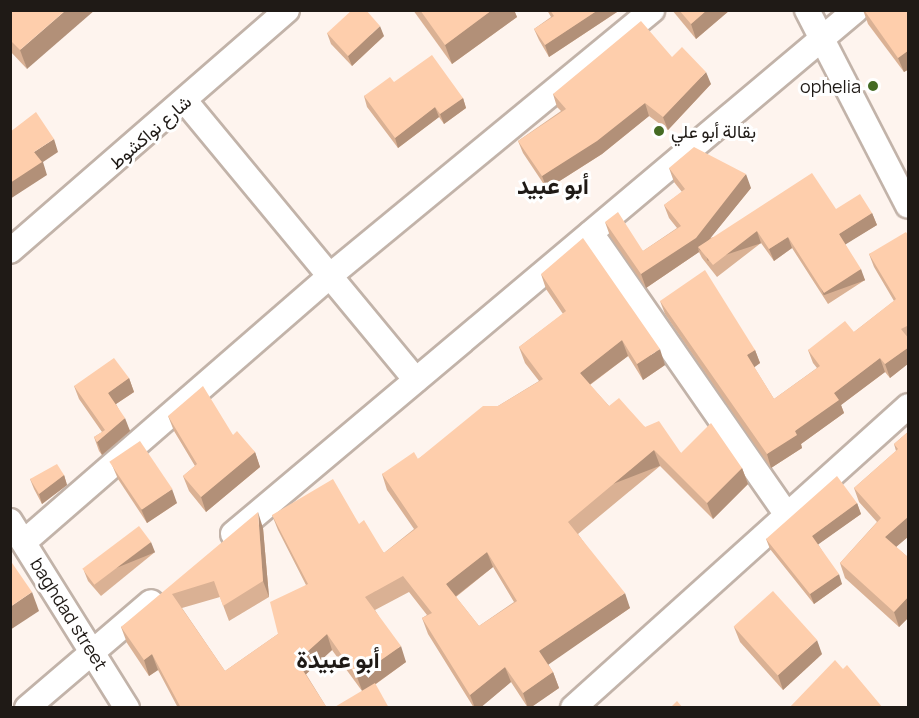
<!DOCTYPE html>
<meta charset="utf-8">
<style>
body{margin:0}
#map{position:relative;width:919px;height:718px;overflow:hidden;background:#fef4ee;font-family:Manrope,Vazirmatn,sans-serif}
div>[style]{position:absolute}
[style*='--x']{left:calc(var(--x)*1px);top:calc(var(--y)*1px);width:calc(var(--w)*1px);rotate:calc(var(--a)*1deg)}
.roads{filter:drop-shadow(2px 0 #c2b3a9) drop-shadow(-2px 0 #c2b3a9) drop-shadow(0 2px #c2b3a9) drop-shadow(0 -2px #c2b3a9)}
.minor>*{height:24px;margin:-12px;padding:0 12px;transform-origin:12px;border-radius:12px;background:#fff}
.wall>*{inset:0;background:#dab194}
.shaded-wall>*{inset:0;background:#b29078;transform-origin:0 0}
.building>*{inset:0;background:#feceac;transform-origin:0 0}
.dots>*{width:16px;height:16px;translate:-50% -50%;box-sizing:border-box;border:3px solid #fff;border-radius:50%}
span{translate:-50% -50%;white-space:nowrap;text-align:center;line-height:1.15;-webkit-text-stroke:6px #fff;paint-order:stroke}
.poi-label{font-size:18px;color:#1f1a16}
.right{translate:-100% -50%;text-align:right}
.left{translate:0 -50%;text-align:left}
.street-label{font-size:18px;color:#1f1a16}
.district-label{font-size:24px;color:#1f1a16;font-weight:700}
.frame{position:absolute;inset:0;border:12px solid #1f1a16;pointer-events:none}
</style>
<div id="map">
<div class="roads">
<div class="minor">
<div style="--x:807;--y:10;--w:220;--a:62.7"></div>
<div style="--x:185;--y:101;--w:362;--a:50.4"></div>
<div style="--x:591;--y:233;--w:343;--a:55.2"></div>
<div style="--x:10;--y:251;--w:367;--a:-41"></div>
<div style="--x:10;--y:521;--w:221;--a:58"></div>
<div style="--x:233;--y:534;--w:814;--a:-40.07"></div>
<div style="--x:24;--y:542;--w:408;--a:-41"></div>
<div style="--x:332;--y:274;--w:415;--a:-39.5"></div>
<div style="--x:27;--y:708;--w:163;--a:-40.5"></div>
<div style="--x:573;--y:708;--w:451;--a:-42"></div>
</div>
</div>
<div class="wall">
<div style="clip-path:polygon(10px 10px,27px 69px,10px 51px)"></div>
<div style="clip-path:polygon(413px 10px,514px 10px,517px 17px,452px 64px)"></div>
<div style="clip-path:polygon(547px 10px,620px 10px,549px 57px,539px 40px,534px 29px,551px 17px)"></div>
<div style="clip-path:polygon(672px 10px,730px 10px,696px 39px)"></div>
<div style="clip-path:polygon(863px 10px,909px 10px,909px 69px,904px 72px,868px 24px)"></div>
<div style="clip-path:polygon(327px 33px,384px 36px,352px 66px,331px 44px)"></div>
<div style="clip-path:polygon(672px 57px,711px 84px,668px 130px,649px 116px,602px 154px,547px 189px,523px 153px,518px 141px,561px 111px,557px 107px,553px 94px)"></div>
<div style="clip-path:polygon(394px 82px,463px 98px,466px 108px,444px 124px,439px 117px,398px 148px,367px 107px,364px 96px)"></div>
<div style="clip-path:polygon(669px 168px,751px 188px,710px 238px,836px 209px,872px 213px,877px 225px,845px 244px,865px 280px,828px 304px,792px 248px,774px 261px,761px 243px,717px 277px,702px 258px,699px 252px,646px 288px,610px 236px,605px 222px,643px 251px,677px 228px,669px 218px,664px 205px,682px 192px,674px 182px)"></div>
<div style="clip-path:polygon(909px 237px,909px 363px,890px 378px,885px 372px,841px 405px,844px 413px,801px 444px,802px 448px,771px 468px,665px 314px,660px 301px,755px 350px,760px 363px,754px 367px,774px 399px,817px 368px,813px 363px,808px 350px,854px 332px,894px 301px,874px 267px,869px 254px)"></div>
<div style="clip-path:polygon(evenodd,541px 274px,665px 365px,643px 380px,628px 356px,590px 385px,609px 406px,645px 427px,681px 453px,742px 468px,748px 484px,713px 519px,660px 466px,578px 534px,630px 608px,548px 664px,553px 672px,559px 688px,530px 708px,528px 708px,511px 682px,480px 708px,474px 708px,428px 634px,422px 618px,427px 615px,409px 592px,375px 610px,406px 662px,376px 684px,362px 691px,332px 650px,306px 674px,327px 708px,178px 708px,158px 670px,149px 676px,127px 643px,121px 627px,263px 528px,269px 597px,229px 621px,220px 597px,182px 608px,225px 671px,278px 634px,306px 585px,278px 530px,272px 515px,359px 524px,384px 553px,414px 529px,387px 490px,382px 474px,418px 459px,498px 406px,539px 381px,525px 363px,519px 347px,563px 314px,546px 289px,541px 274px,493px 567px,514px 602px,479px 626px,456px 597px,493px 567px)"></div>
<div style="clip-path:polygon(129px 378px,134px 392px,116px 404px,130px 431px,102px 455px,99px 451px,94px 437px,102px 432px,79px 399px,74px 386px)"></div>
<div style="clip-path:polygon(168px 416px,233px 435px,255px 452px,260px 467px,206px 512px,189px 491px,183px 476px,195px 466px,174px 431px)"></div>
<div style="clip-path:polygon(909px 431px,909px 536px,896px 547px,909px 558px,909px 617px,899px 627px,845px 578px,840px 563px,877px 522px,859px 502px,854px 488px,896px 451px,894px 444px)"></div>
<div style="clip-path:polygon(112px 465px,177px 503px,147px 523px,118px 479px)"></div>
<div style="clip-path:polygon(64px 475px,67px 485px,42px 504px,34px 489px,30px 479px)"></div>
<div style="clip-path:polygon(857px 503px,861px 514px,818px 544px,842px 584px,814px 604px,770px 549px,766px 539px)"></div>
<div style="clip-path:polygon(155px 552px,101px 596px,88px 581px,84px 571px)"></div>
<div style="clip-path:polygon(734px 627px,822px 654px,783px 690px,740px 642px)"></div>
</div>
<div class="shaded-wall">
<div style="clip-path:polygon(66px 10px,95px 10px,27px 69px,20px 50px)"></div>
<div style="clip-path:polygon(492px 10px,514px 10px,517px 17px,452px 64px,445px 45px)"></div>
<div style="clip-path:polygon(598px 10px,620px 10px,549px 57px,545px 45px)"></div>
<div style="clip-path:polygon(707px 10px,730px 10px,696px 39px,691px 24px)"></div>
<div style="clip-path:polygon(380px 26px,384px 36px,352px 66px,348px 56px)"></div>
<div style="clip-path:polygon(909px 50px,909px 69px,904px 72px,898px 58px)"></div>
<div style="clip-path:polygon(706px 72px,711px 84px,668px 130px,663px 117px)"></div>
<div style="clip-path:polygon(463px 98px,466px 108px,444px 124px,440px 114px)"></div>
<div style="clip-path:polygon(645px 103px,649px 116px,602px 154px,547px 189px,542px 176px)"></div>
<div style="clip-path:polygon(435px 107px,439px 117px,398px 148px,395px 138px)"></div>
<div style="clip-path:polygon(54px 139px,58px 152px,43px 162px,47px 175px,10px 199px,10px 183px,34px 152px)"></div>
<div style="clip-path:polygon(746px 174px,751px 188px,700px 251px,698px 247px,699px 252px,646px 288px,641px 274px)"></div>
<div style="clip-path:polygon(872px 213px,877px 225px,843px 246px,839px 234px)"></div>
<div style="left:757px;top:231px;width:13px;height:56px;rotate:72deg"></div>
<div style="clip-path:polygon(788px 237px,792px 248px,774px 261px,769px 249px)"></div>
<div style="left:861px;top:269px;width:12px;height:44px;rotate:70deg"></div>
<div style="clip-path:polygon(622px 340px,628px 356px,585px 388px,580px 373px)"></div>
<div style="clip-path:polygon(909px 347px,909px 363px,890px 378px,885px 364px)"></div>
<div style="clip-path:polygon(660px 349px,665px 365px,643px 380px,637px 364px)"></div>
<div style="clip-path:polygon(755px 350px,760px 363px,752px 369px,747px 355px)"></div>
<div style="clip-path:polygon(880px 358px,885px 372px,841px 405px,844px 413px,801px 444px,802px 448px,771px 468px,767px 454px,795px 431px,834px 393px)"></div>
<div style="clip-path:polygon(129px 378px,134px 392px,113px 406px,108px 393px)"></div>
<div style="clip-path:polygon(125px 418px,130px 431px,102px 455px,97px 442px)"></div>
<div style="left:654px;top:450px;width:17px;height:112px;rotate:69deg"></div>
<div style="clip-path:polygon(255px 452px,260px 467px,206px 512px,201px 497px)"></div>
<div style="clip-path:polygon(742px 468px,748px 484px,713px 519px,707px 503px)"></div>
<div style="clip-path:polygon(64px 475px,67px 485px,42px 504px,39px 494px)"></div>
<div style="clip-path:polygon(172px 489px,177px 503px,147px 523px,141px 509px)"></div>
<div style="clip-path:polygon(857px 503px,861px 514px,816px 546px,812px 536px)"></div>
<div style="clip-path:polygon(258px 512px,263px 528px,269px 597px,263px 581px)"></div>
<div style="clip-path:polygon(909px 516px,909px 536px,890px 552px,885px 537px)"></div>
<div style="left:151px;top:542px;width:11px;height:70px;rotate:68deg"></div>
<div style="clip-path:polygon(487px 552px,493px 567px,451px 600px,446px 584px)"></div>
<div style="clip-path:polygon(839px 574px,842px 584px,814px 604px,810px 594px)"></div>
<div style="clip-path:polygon(32px 592px,39px 611px,10px 630px,10px 607px)"></div>
<div style="clip-path:polygon(625px 593px,630px 608px,545px 667px,539px 651px)"></div>
<div style="clip-path:polygon(909px 596px,909px 617px,899px 627px,894px 612px)"></div>
<div style="clip-path:polygon(327px 634px,332px 650px,303px 677px,297px 661px)"></div>
<div style="clip-path:polygon(817px 640px,822px 654px,783px 690px,778px 675px)"></div>
<div style="clip-path:polygon(401px 646px,406px 662px,363px 693px,357px 677px)"></div>
<div style="clip-path:polygon(152px 654px,158px 670px,149px 676px,144px 660px)"></div>
<div style="clip-path:polygon(505px 667px,511px 682px,480px 708px,475px 708px,470px 695px)"></div>
<div style="clip-path:polygon(553px 672px,559px 688px,530px 708px,528px 708px,523px 693px)"></div>
</div>
<div class="building">
<div style="clip-path:polygon(10px 10px,66px 10px,20px 50px,10px 40px)"></div>
<div style="clip-path:polygon(352px 10px,366px 10px,380px 26px,348px 56px,327px 33px)"></div>
<div style="clip-path:polygon(420px 10px,492px 10px,445px 45px)"></div>
<div style="clip-path:polygon(550px 10px,598px 10px,545px 45px,534px 29px,554px 16px)"></div>
<div style="clip-path:polygon(679px 10px,707px 10px,691px 24px)"></div>
<div style="clip-path:polygon(864px 10px,909px 10px,909px 50px,898px 58px)"></div>
<div style="clip-path:polygon(641px 21px,672px 57px,682px 47px,706px 72px,663px 117px,645px 103px,597px 141px,542px 176px,518px 141px,566px 109px,553px 94px)"></div>
<div style="clip-path:polygon(432px 55px,463px 98px,440px 114px,435px 107px,395px 138px,364px 96px,390px 77px,394px 82px)"></div>
<div style="clip-path:polygon(36px 112px,54px 139px,34px 152px,42px 162px,10px 183px,10px 132px)"></div>
<div style="clip-path:polygon(694px 147px,746px 174px,696px 238px,641px 274px,605px 222px,618px 212px,643px 251px,681px 226px,664px 205px,685px 189px,669px 168px)"></div>
<div style="clip-path:polygon(812px 173px,836px 209px,860px 194px,872px 213px,839px 234px,861px 269px,824px 293px,788px 237px,769px 249px,757px 231px,713px 265px,698px 247px)"></div>
<div style="clip-path:polygon(906px 232px,909px 237px,909px 325px,901px 329px,909px 339px,909px 347px,885px 364px,880px 358px,834px 393px,839px 400px,795px 431px,797px 435px,767px 454px,660px 301px,705px 270px,755px 350px,747px 355px,774px 399px,820px 366px,808px 350px,845px 321px,854px 332px,896px 299px,869px 254px)"></div>
<div style="clip-path:polygon(evenodd,583px 238px,660px 349px,637px 364px,622px 340px,580px 373px,609px 406px,619px 398px,645px 427px,659px 421px,681px 453px,711px 423px,742px 468px,707px 503px,654px 450px,568px 522px,625px 593px,539px 651px,553px 672px,523px 693px,505px 667px,470px 695px,422px 618px,432px 613px,403px 576px,365px 597px,401px 646px,357px 677px,327px 634px,297px 661px,327px 708px,181px 708px,152px 654px,144px 660px,121px 627px,258px 512px,263px 581px,223px 606px,214px 581px,172px 594px,225px 671px,278px 634px,270px 602px,308px 584px,272px 515px,333px 479px,359px 524px,364px 520px,384px 553px,418px 527px,382px 474px,414px 452px,418px 459px,483px 406px,498px 406px,543px 379px,519px 347px,566px 311px,541px 274px,583px 238px,487px 552px,517px 601px,479px 626px,446px 584px,487px 552px)"></div>
<div style="clip-path:polygon(114px 358px,129px 378px,108px 393px,125px 418px,97px 442px,94px 437px,105px 430px,74px 386px)"></div>
<div style="clip-path:polygon(203px 386px,233px 435px,237px 431px,255px 452px,201px 497px,183px 476px,197px 464px,168px 416px)"></div>
<div style="clip-path:polygon(909px 431px,909px 516px,885px 537px,909px 558px,909px 596px,894px 612px,840px 563px,881px 518px,854px 488px,898px 449px,894px 444px)"></div>
<div style="left:140px;top:441px;width:58px;height:37px;rotate:56deg"></div>
<div style="clip-path:polygon(57px 464px,64px 475px,39px 494px,30px 479px)"></div>
<div style="clip-path:polygon(837px 476px,857px 503px,812px 536px,839px 574px,810px 594px,766px 539px)"></div>
<div style="left:139px;top:526px;width:20px;height:71px;rotate:53deg"></div>
<div style="clip-path:polygon(10px 560px,32px 592px,10px 607px)"></div>
<div style="left:773px;top:591px;width:66px;height:53px;rotate:48deg"></div>
<div style="clip-path:polygon(835px 660px,843px 669px,847px 665px,883px 708px,789px 708px)"></div>
<div style="clip-path:polygon(375px 683px,389px 708px,333px 708px)"></div>
<div style="clip-path:polygon(677px 701px,683px 708px,670px 708px)"></div>
</div>
<div class="dots">
<div style="left:873px;top:86px;background:#456b24"></div>
<div style="left:659px;top:131px;background:#456b24"></div>
</div>
<div class="poi-label">
<span class="right" style="left:861px;top:86px">ophelia</span>
<span class="left" style="left:671px;top:131px">بقالة أبو علي</span>
</div>
<div class="street-label">
<span style="left:150px;top:132px;rotate:-41deg">شارع نواكشوط</span>
<span style="left:69px;top:614px;rotate:58deg">baghdad street</span>
</div>
<div class="district-label">
<span style="left:553px;top:185px">أبو عبيد</span>
<span style="left:338px;top:659px">أبو عبيدة</span>
</div>
<div class="frame"></div>
</div>
